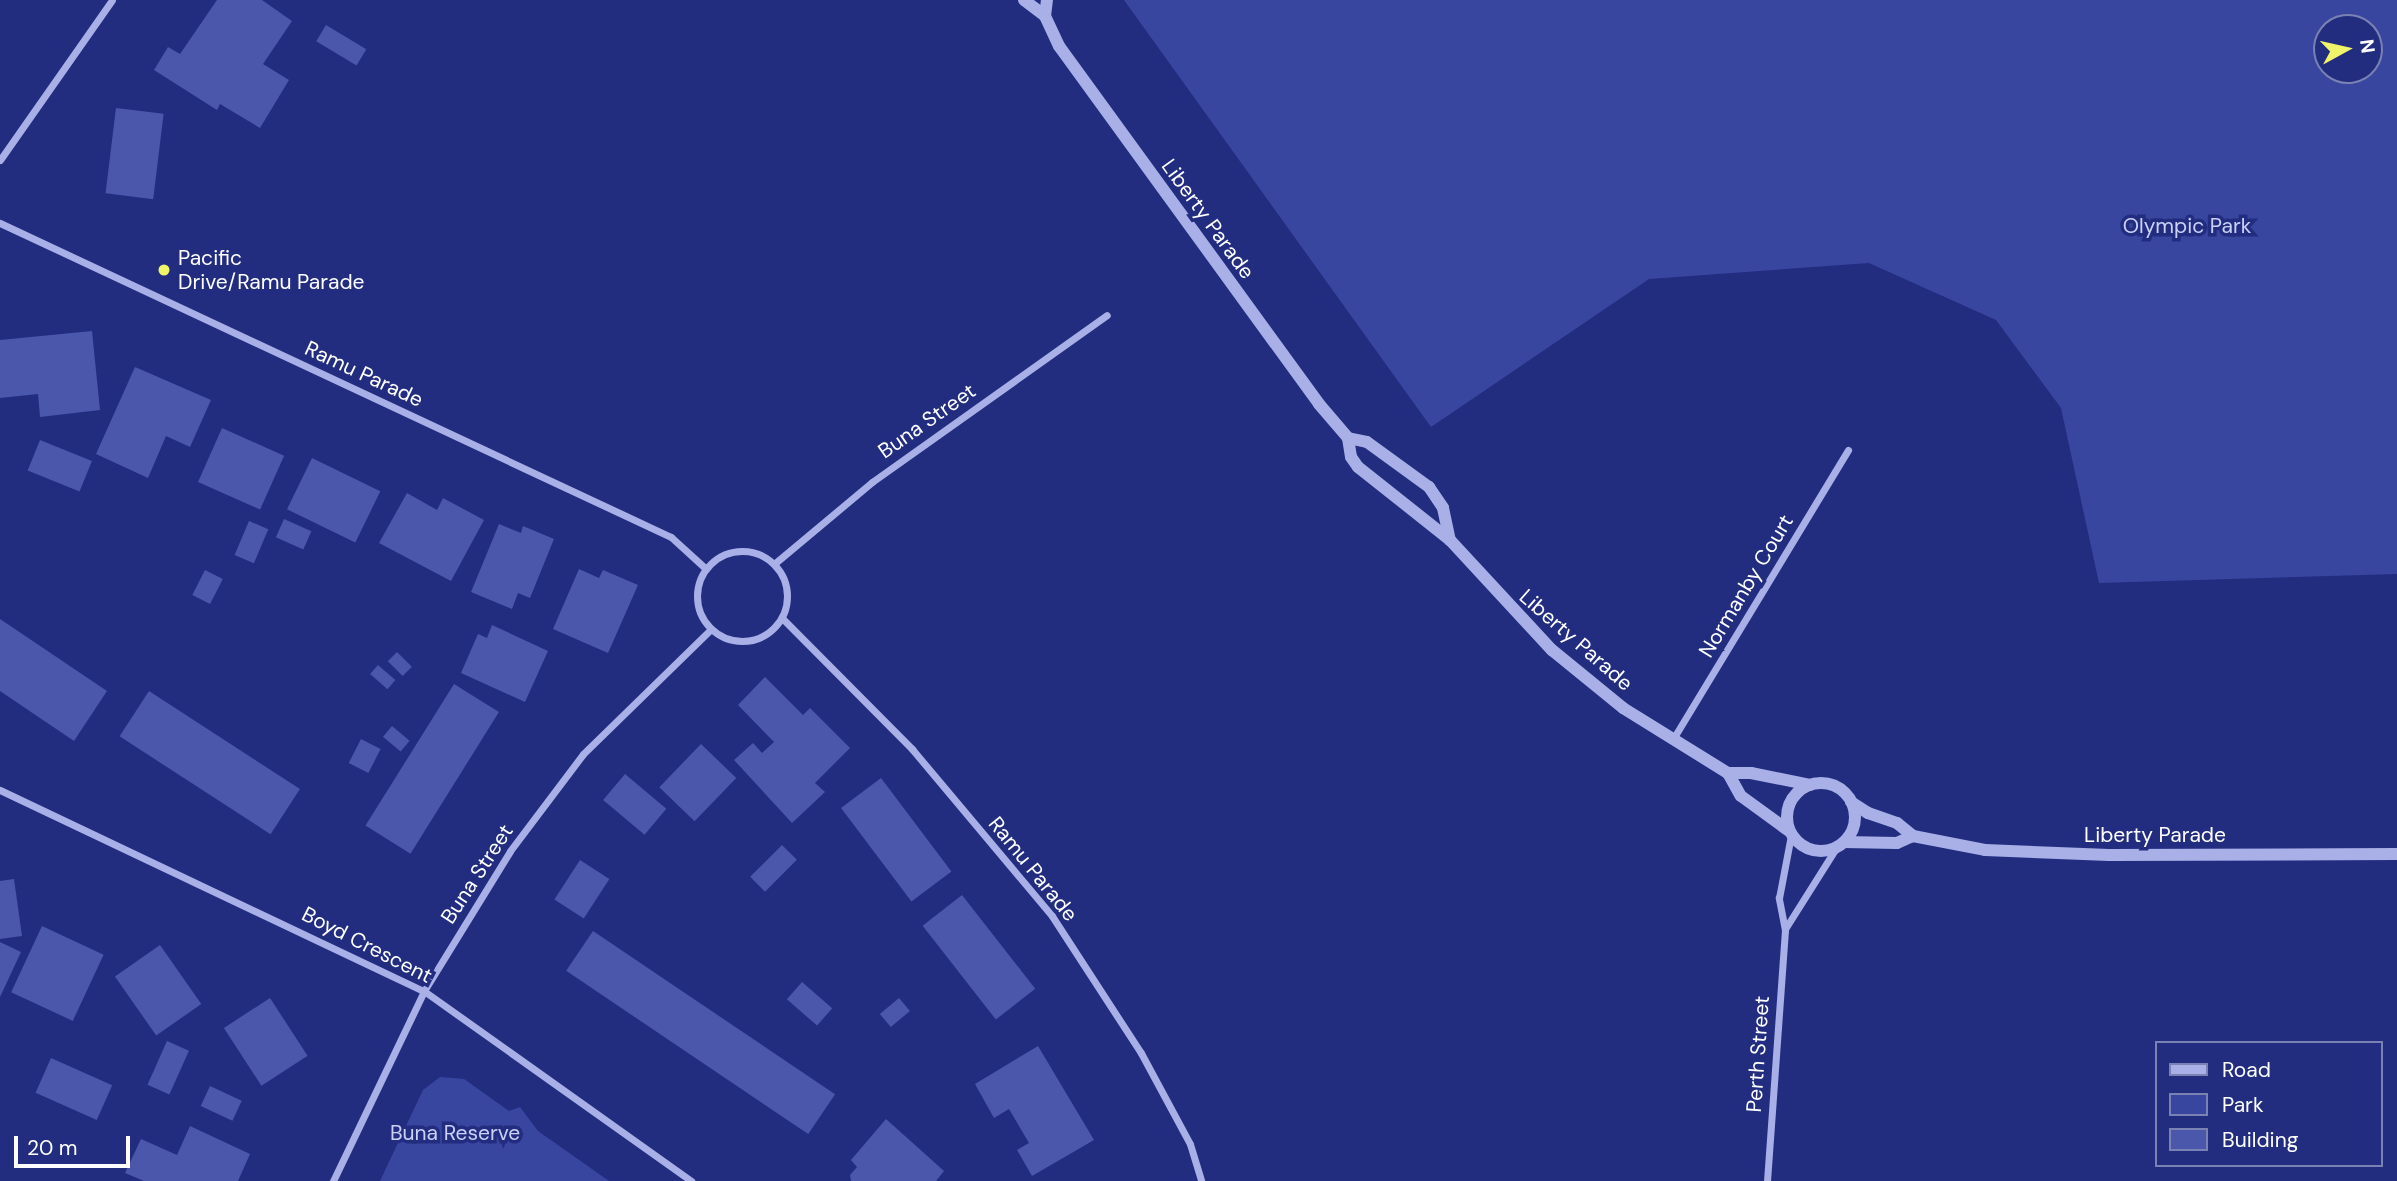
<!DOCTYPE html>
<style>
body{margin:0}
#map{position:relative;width:2397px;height:1181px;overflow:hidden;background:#222d80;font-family:"DM Sans",sans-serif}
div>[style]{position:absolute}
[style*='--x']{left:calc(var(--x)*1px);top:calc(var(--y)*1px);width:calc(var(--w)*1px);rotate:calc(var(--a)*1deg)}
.green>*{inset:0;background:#3946a0}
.building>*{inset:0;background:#4a57aa;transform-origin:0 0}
.minor>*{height:7px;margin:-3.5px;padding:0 3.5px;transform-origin:3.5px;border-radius:3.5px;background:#a8b0e7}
.minor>.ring{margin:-3.5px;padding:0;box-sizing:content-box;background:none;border:7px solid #a8b0e7;border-radius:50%}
.tertiary>*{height:12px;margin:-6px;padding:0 6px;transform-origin:6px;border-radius:6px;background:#a8b0e7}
.tertiary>.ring{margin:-6px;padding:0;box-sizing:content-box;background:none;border:12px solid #a8b0e7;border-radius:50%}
.dots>*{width:19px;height:19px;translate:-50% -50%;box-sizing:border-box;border:4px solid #222d80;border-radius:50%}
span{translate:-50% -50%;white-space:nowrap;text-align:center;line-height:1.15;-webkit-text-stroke:7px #222d80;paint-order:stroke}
.street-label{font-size:21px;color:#fff}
.park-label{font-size:21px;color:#cbd1f6}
.poi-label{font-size:21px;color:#fff}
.left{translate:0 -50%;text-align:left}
.legend{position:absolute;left:2155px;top:1041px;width:228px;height:126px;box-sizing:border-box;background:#222d80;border:2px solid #7a81b3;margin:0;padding:9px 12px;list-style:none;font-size:21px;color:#fff}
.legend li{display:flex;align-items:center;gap:14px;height:35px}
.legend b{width:35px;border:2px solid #7a81b3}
.north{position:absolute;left:2313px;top:14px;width:70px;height:70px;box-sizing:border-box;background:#222d80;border:2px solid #7a81b3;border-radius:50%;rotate:82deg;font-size:19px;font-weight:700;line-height:28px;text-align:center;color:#fff}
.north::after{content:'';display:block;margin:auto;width:24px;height:32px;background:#f0f469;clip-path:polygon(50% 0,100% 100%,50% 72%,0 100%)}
.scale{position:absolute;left:14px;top:1136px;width:116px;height:32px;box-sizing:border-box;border:4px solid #fff;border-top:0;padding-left:9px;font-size:21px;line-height:24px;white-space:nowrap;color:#fff;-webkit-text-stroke:5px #222d80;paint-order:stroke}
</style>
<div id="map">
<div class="green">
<div style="clip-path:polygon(evenodd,1124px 0,2397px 0,2397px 574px,2099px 583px,2061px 408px,1996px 320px,1869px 263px,1649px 279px,1431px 427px,1124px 0,2327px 28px,2369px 28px,2369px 70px,2327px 70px,2327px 28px)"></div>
<div style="clip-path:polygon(440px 1077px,464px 1079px,509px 1111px,520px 1107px,538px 1131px,609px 1181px,380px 1181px,423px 1090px)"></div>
</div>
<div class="building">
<div style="clip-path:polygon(217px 0,262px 0,292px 21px,263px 64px,289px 80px,260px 128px,220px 104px,217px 110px,154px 70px,168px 47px,180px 54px)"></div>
<div style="left:326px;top:25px;width:47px;height:19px;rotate:31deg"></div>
<div style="left:116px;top:108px;width:48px;height:86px;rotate:7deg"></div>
<div style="clip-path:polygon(92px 331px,100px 410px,40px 417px,38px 394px,0 398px,0 340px)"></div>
<div style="clip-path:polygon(135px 367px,211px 400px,190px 447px,166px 436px,148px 478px,96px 454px)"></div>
<div style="left:222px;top:428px;width:68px;height:59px;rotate:24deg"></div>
<div style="left:40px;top:440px;width:56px;height:33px;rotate:22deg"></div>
<div style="left:312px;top:458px;width:76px;height:57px;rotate:26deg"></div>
<div style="clip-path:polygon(407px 493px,437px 510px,443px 498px,484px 520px,451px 581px,379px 543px)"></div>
<div style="left:284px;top:519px;width:30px;height:20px;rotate:24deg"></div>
<div style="left:249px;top:521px;width:21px;height:37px;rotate:23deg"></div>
<div style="clip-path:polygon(499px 524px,521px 533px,523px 526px,554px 539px,530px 598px,518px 593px,512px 609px,471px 592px)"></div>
<div style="clip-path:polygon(579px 569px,599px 578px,603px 570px,638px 585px,608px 653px,553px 629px)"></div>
<div style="left:205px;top:570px;width:20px;height:28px;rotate:27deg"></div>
<div style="clip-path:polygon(0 619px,107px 691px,74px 741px,0 691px)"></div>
<div style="clip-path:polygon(492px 625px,548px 651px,525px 702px,461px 673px,478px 634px,487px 638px)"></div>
<div style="left:397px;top:652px;width:21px;height:13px;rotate:45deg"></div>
<div style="left:378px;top:665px;width:23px;height:12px;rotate:41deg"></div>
<div style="clip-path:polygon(765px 677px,803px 715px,810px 708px,850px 748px,815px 783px,825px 792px,792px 823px,734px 760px,753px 743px,762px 753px,774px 742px,738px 705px)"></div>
<div style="left:454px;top:684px;width:53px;height:167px;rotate:32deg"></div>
<div style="left:149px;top:691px;width:180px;height:54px;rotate:33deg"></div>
<div style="left:392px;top:726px;width:23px;height:14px;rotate:40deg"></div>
<div style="left:361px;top:739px;width:22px;height:27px;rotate:27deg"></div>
<div style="left:701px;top:744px;width:49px;height:60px;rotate:44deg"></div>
<div style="left:625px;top:774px;width:54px;height:34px;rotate:40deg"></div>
<div style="left:881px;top:778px;width:117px;height:50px;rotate:53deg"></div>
<div style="left:782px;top:845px;width:21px;height:45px;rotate:45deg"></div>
<div style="left:580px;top:860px;width:35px;height:47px;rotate:33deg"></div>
<div style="clip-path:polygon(14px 879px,22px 936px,0 939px,0 881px)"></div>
<div style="left:962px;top:895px;width:119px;height:50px;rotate:52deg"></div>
<div style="left:42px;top:926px;width:68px;height:73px;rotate:25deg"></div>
<div style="left:593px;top:931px;width:292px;height:48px;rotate:34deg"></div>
<div style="clip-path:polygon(0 942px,21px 952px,0 997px)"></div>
<div style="left:160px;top:945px;width:72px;height:55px;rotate:55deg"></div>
<div style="left:802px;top:982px;width:40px;height:23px;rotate:41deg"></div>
<div style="left:270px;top:998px;width:69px;height:55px;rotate:57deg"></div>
<div style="left:899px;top:998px;width:17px;height:25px;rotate:50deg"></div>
<div style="left:167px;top:1041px;width:24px;height:48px;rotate:24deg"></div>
<div style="clip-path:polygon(1038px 1046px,1094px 1140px,1032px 1176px,1017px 1150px,1029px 1143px,1009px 1109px,994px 1118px,975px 1084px)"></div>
<div style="left:51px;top:1058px;width:67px;height:38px;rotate:24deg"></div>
<div style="left:210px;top:1086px;width:35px;height:22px;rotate:25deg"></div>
<div style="clip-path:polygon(886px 1119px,944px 1171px,936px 1181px,851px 1181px,850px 1175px,857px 1167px,851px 1160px)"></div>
<div style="clip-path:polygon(190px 1126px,250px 1154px,238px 1181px,144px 1181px,125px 1173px,141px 1139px,177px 1155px)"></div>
</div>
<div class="minor">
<div style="--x:0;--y:160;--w:195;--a:-55"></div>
<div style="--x:0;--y:223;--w:741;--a:25.08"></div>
<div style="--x:671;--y:537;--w:47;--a:42.4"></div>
<div class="ring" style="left:697px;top:551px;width:83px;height:83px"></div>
<div style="--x:774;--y:564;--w:128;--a:-39.9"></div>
<div style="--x:872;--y:482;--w:288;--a:-35.4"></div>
<div style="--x:782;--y:618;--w:185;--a:45.2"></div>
<div style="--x:912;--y:749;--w:218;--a:50"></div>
<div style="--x:1052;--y:916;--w:163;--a:57"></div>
<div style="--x:1141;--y:1053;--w:103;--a:61.7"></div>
<div style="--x:1190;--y:1144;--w:39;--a:73"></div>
<div style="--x:1673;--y:739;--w:338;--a:-58.8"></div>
<div style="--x:0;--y:790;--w:469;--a:25.4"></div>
<div style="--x:424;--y:991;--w:328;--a:35.4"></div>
<div style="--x:1785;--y:929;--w:96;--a:-57.8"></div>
<div style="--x:333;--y:1181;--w:211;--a:-64.4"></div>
<div style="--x:424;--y:991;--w:164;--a:-58.4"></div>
<div style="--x:510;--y:851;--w:121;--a:-53"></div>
<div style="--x:583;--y:754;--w:179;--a:-44.3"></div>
<div style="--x:1767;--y:1181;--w:252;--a:-85.9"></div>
<div style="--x:1785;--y:930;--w:33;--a:-101"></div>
<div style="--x:1779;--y:898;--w:64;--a:-79.2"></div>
</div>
<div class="tertiary">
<div style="--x:1024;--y:0;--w:26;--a:37"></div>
<div style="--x:1045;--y:16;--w:33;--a:65"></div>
<div style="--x:1059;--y:46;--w:442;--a:54"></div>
<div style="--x:1319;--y:404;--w:45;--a:49.5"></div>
<div style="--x:1348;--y:438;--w:19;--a:12"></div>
<div style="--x:1367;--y:442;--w:77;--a:36"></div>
<div style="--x:1429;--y:487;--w:25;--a:56"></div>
<div style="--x:1443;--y:508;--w:33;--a:78"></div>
<div style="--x:1045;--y:16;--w:16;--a:-83"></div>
<div style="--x:1348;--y:438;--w:19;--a:81"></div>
<div style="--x:1351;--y:457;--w:12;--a:55"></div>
<div style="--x:1358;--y:467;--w:117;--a:38.4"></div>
<div style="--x:1450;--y:540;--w:150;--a:47.2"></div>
<div style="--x:1552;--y:650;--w:92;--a:39.2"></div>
<div style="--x:1623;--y:708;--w:123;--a:31.8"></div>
<div style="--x:1728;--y:773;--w:26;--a:61"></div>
<div style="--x:1741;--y:796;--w:59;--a:36.1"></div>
<div style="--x:1728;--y:773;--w:23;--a:0"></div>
<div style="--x:1751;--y:773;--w:60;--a:11.5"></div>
<div class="ring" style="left:1787px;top:783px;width:56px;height:56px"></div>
<div style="--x:1851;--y:802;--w:20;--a:33"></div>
<div style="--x:1868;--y:813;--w:31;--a:19"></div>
<div style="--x:1897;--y:823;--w:21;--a:39"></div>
<div style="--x:1913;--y:836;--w:73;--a:11"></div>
<div style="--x:1985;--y:850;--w:124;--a:2.3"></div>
<div style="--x:2109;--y:855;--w:288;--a:-0.2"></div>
<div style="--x:1844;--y:842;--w:53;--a:1.1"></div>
<div style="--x:1897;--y:843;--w:17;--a:-24"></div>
</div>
<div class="dots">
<div style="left:164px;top:270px;background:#f0f469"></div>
</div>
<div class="street-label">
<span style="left:1208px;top:219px;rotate:54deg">Liberty Parade</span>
<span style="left:364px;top:374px;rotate:25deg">Ramu Parade</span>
<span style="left:927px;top:421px;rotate:-35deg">Buna Street</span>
<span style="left:1746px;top:586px;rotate:-59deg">Normanby Court</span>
<span style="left:1576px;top:640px;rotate:41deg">Liberty Parade</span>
<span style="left:2155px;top:835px">Liberty Parade</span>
<span style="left:1033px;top:869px;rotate:51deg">Ramu Parade</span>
<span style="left:477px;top:874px;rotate:-57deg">Buna Street</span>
<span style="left:367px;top:945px;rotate:27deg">Boyd Crescent</span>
<span style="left:1758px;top:1054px;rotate:-86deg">Perth Street</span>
</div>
<div class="park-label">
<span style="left:2187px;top:226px">Olympic Park</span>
<span style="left:455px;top:1133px">Buna Reserve</span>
</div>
<div class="poi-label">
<span class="left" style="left:178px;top:270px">Pacific<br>Drive/Ramu Parade</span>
</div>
<ul class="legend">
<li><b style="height:9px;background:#a8b0e7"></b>Road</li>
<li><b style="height:19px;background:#3946a0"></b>Park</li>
<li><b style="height:19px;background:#4a57aa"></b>Building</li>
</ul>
<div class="north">N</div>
<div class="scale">20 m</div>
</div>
